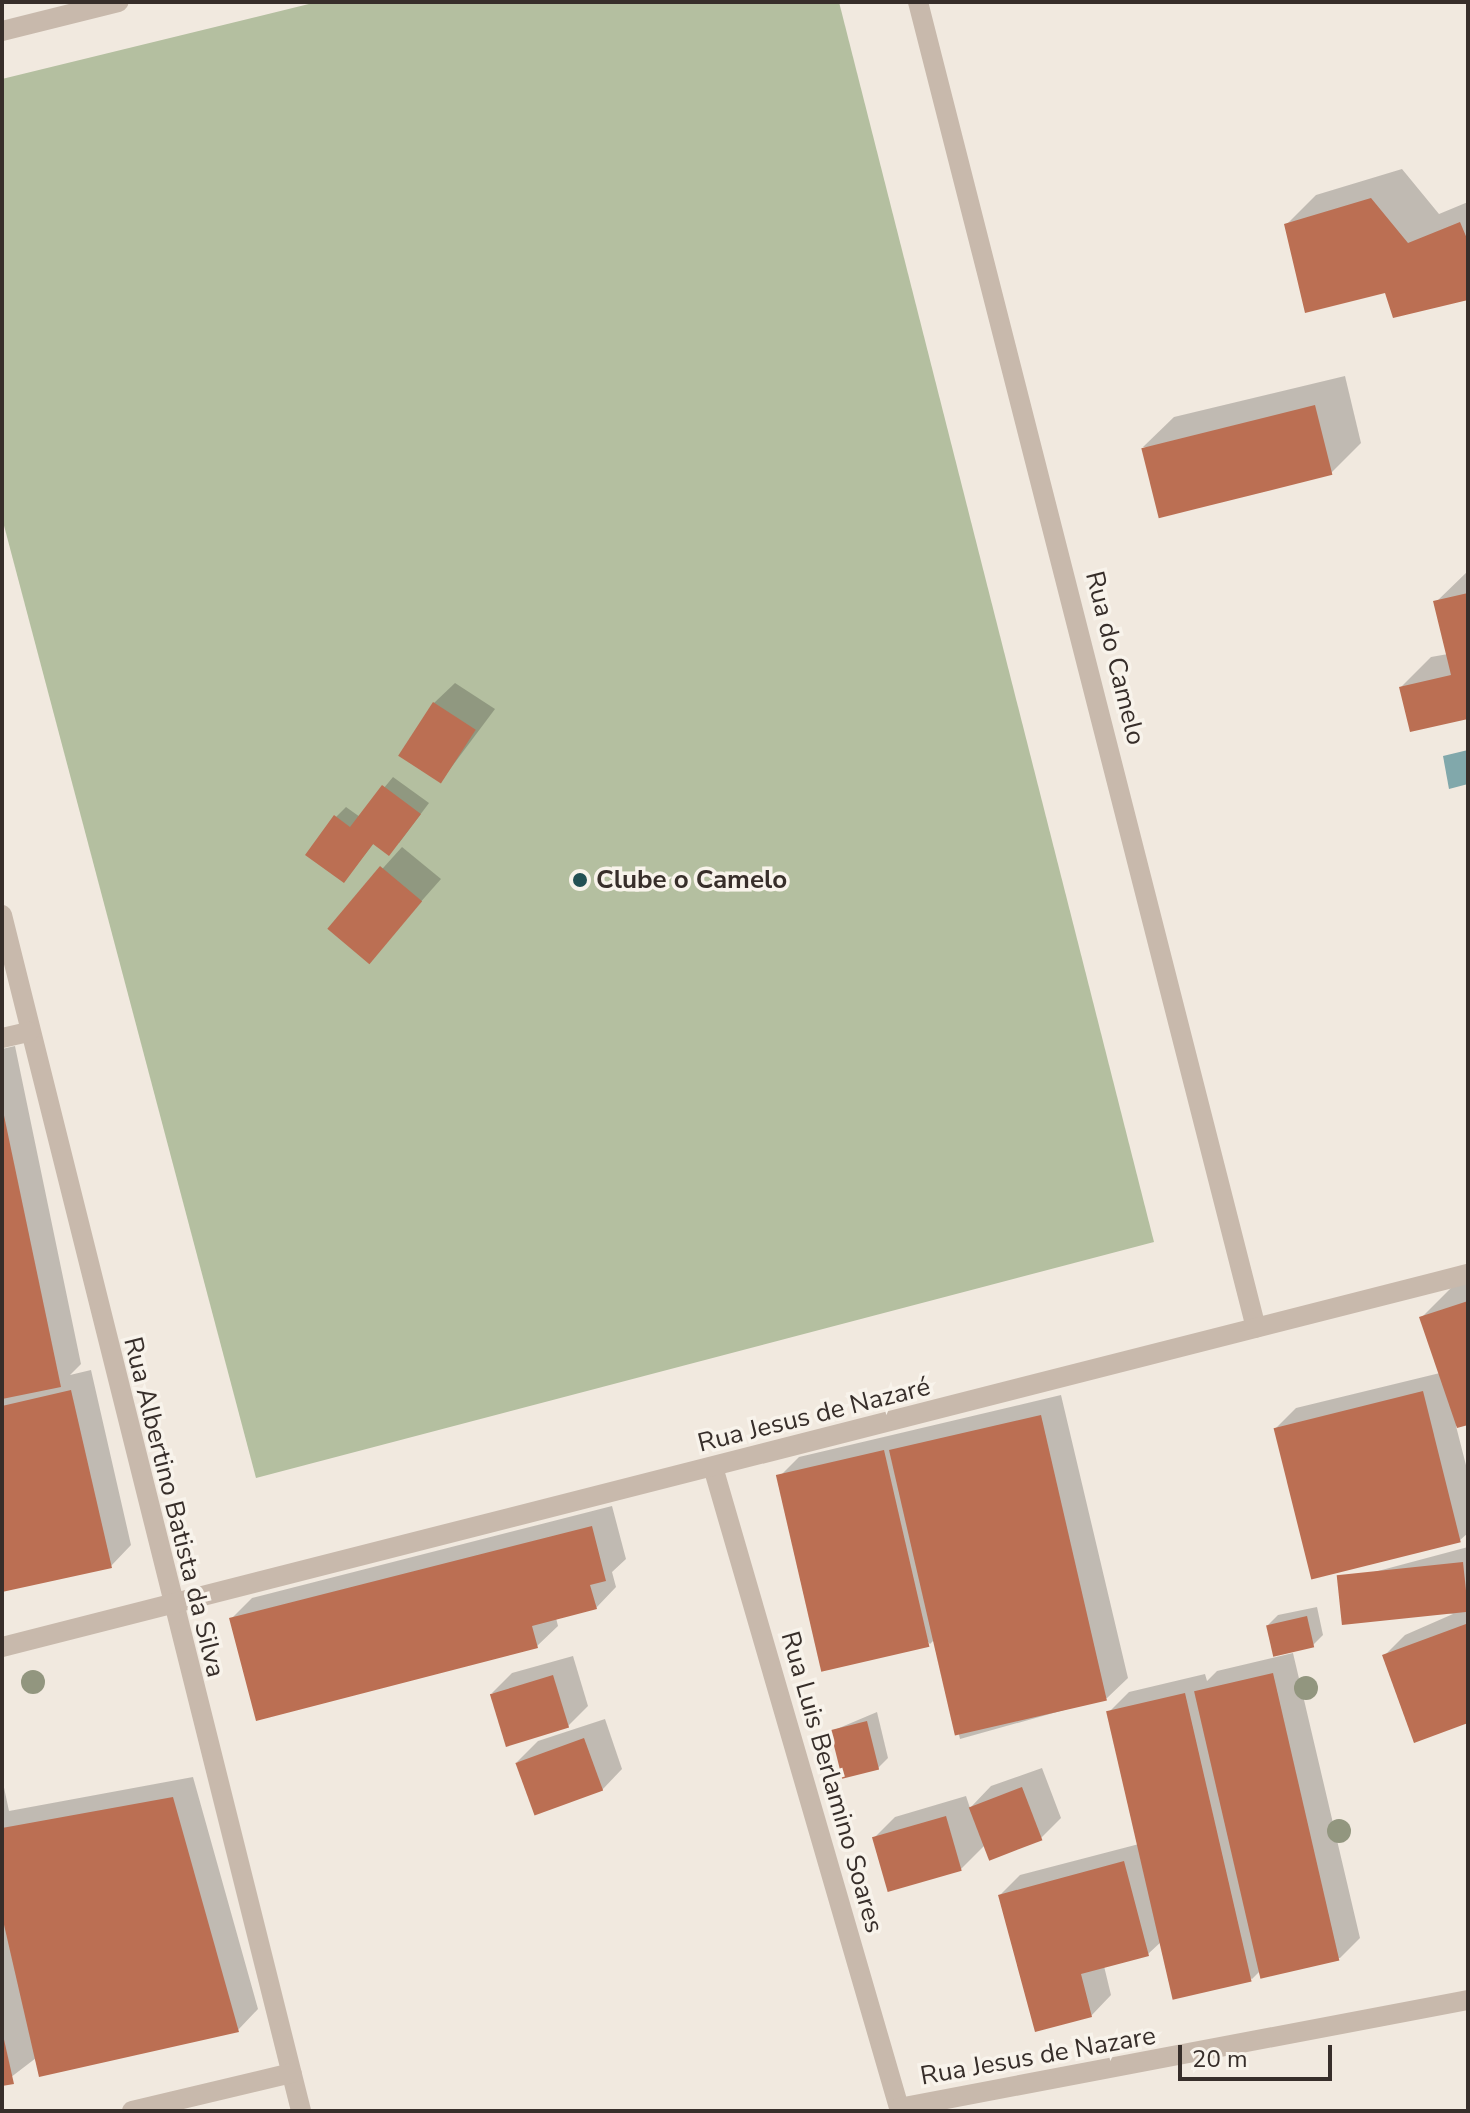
<!DOCTYPE html>
<meta charset="utf-8">
<style>
body{margin:0}
#map{position:relative;width:1470px;height:2113px;overflow:hidden;background:#f1e9df;font-family:"Nunito Sans",sans-serif}
div>[style]{position:absolute}
[style*='--x']{left:calc(var(--x)*1px);top:calc(var(--y)*1px);width:calc(var(--w)*1px);rotate:calc(var(--a)*1deg)}
.green>*{inset:0;background:#b4bfa0}
.water>*{inset:0;background:#81a8ab}
.shadow>*{inset:0;background:#0003}
.building>*{inset:0;background:#bb6f53;transform-origin:0 0}
.street>*{height:20px;margin:-10px;padding:0 10px;transform-origin:10px;border-radius:10px;background:#c8b9ac}
.trees>*{width:24px;height:24px;margin:-12px;border-radius:50%;background:#92967f}
.dots>*{width:22px;height:22px;translate:-50% -50%;box-sizing:border-box;border:4px solid #f8f3eb;border-radius:50%}
span{translate:-50% -50%;white-space:nowrap;text-align:center;line-height:1.15;-webkit-text-stroke:7px #f8f3eb;paint-order:stroke}
.street-label{font-size:26px;color:#372e2a}
.poi-label{font-size:26px;color:#372e2a;font-weight:700}
.left{translate:0 -50%;text-align:left}
.frame{position:absolute;inset:0;border:4px solid #372e2a;pointer-events:none}
.scale{position:absolute;left:1178px;top:2045px;width:154px;height:36px;box-sizing:border-box;border:4px solid #372e2a;border-top:0;padding-left:10px;font-size:24px;line-height:28px;white-space:nowrap;color:#372e2a;-webkit-text-stroke:6px #f8f3eb;paint-order:stroke}
</style>
<div id="map">
<div class="green">
<div style="clip-path:polygon(317px 2px,839px 2px,1154px 1242px,256px 1478px,2px 518px,2px 79px)"></div>
</div>
<div class="water">
<div style="clip-path:polygon(1468px 750px,1468px 784px,1449px 789px,1443px 756px)"></div>
</div>
<div class="shadow">
<div style="clip-path:polygon(1402px 169px,1439px 214px,1468px 202px,1468px 298px,1387px 291px,1286px 225px,1316px 195px)"></div>
<div style="clip-path:polygon(1345px 376px,1361px 443px,1331px 473px,1143px 447px,1174px 417px)"></div>
<div style="clip-path:polygon(1468px 571px,1468px 717px,1401px 687px,1431px 657px,1448px 654px,1436px 602px)"></div>
<div style="clip-path:polygon(455px 683px,495px 709px,441px 781px,434px 703px)"></div>
<div style="clip-path:polygon(393px 777px,429px 803px,399px 843px,374px 843px,344px 881px,336px 817px,346px 807px,360px 817px)"></div>
<div style="clip-path:polygon(402px 847px,441px 879px,387px 940px,329px 928px)"></div>
<div style="clip-path:polygon(15px 1046px,81px 1364px,70px 1375px,91px 1370px,131px 1545px,111px 1566px,2px 1590px,2px 1049px)"></div>
<div style="clip-path:polygon(1468px 1282px,1468px 1423px,1456px 1426px,1468px 1473px,1468px 1533px,1459px 1541px,1275px 1429px,1296px 1408px,1440px 1373px,1421px 1318px,1451px 1288px)"></div>
<div style="clip-path:polygon(1061px 1395px,1128px 1678px,1107px 1698px,960px 1739px,936px 1638px,930px 1644px,778px 1478px,799px 1457px)"></div>
<div style="clip-path:polygon(612px 1506px,626px 1559px,612px 1572px,616px 1587px,596px 1608px,556px 1618px,558px 1626px,537px 1646px,231px 1619px,252px 1598px)"></div>
<div style="clip-path:polygon(1468px 1547px,1468px 1721px,1416px 1740px,1384px 1656px,1405px 1635px,1453px 1614px,1343px 1596px,1363px 1575px)"></div>
<div style="clip-path:polygon(1317px 1607px,1323px 1635px,1313px 1645px,1268px 1625px,1278px 1615px)"></div>
<div style="clip-path:polygon(1293px 1653px,1360px 1938px,1340px 1958px,1262px 1969px,1252px 1979px,1162px 1941px,1148px 1954px,1104px 1966px,1111px 1995px,1091px 2016px,1000px 1895px,1020px 1875px,1139px 1844px,1108px 1713px,1129px 1692px,1205px 1674px,1207px 1681px,1217px 1671px)"></div>
<div style="clip-path:polygon(573px 1656px,588px 1706px,568px 1726px,492px 1693px,512px 1673px)"></div>
<div style="clip-path:polygon(877px 1712px,888px 1758px,878px 1768px,832px 1731px)"></div>
<div style="clip-path:polygon(605px 1719px,622px 1769px,602px 1790px,517px 1762px,538px 1741px)"></div>
<div style="clip-path:polygon(1042px 1768px,1061px 1818px,1041px 1838px,984px 1846px,961px 1869px,875px 1837px,895px 1817px,966px 1796px,970px 1808px,991px 1786px)"></div>
<div style="clip-path:polygon(193px 1777px,258px 2009px,238px 2030px,36px 2058px,2px 2084px,2px 1778px,9px 1811px)"></div>
</div>
<div class="building">
<div style="clip-path:polygon(1371px 198px,1408px 243px,1460px 222px,1468px 241px,1468px 300px,1393px 318px,1385px 293px,1305px 313px,1284px 224px)"></div>
<div style="left:1315px;top:405px;width:72px;height:179px;rotate:76deg"></div>
<div style="clip-path:polygon(1468px 593px,1468px 719px,1410px 732px,1399px 687px,1451px 675px,1433px 601px)"></div>
<div style="left:433px;top:702px;width:51px;height:64px;rotate:33deg"></div>
<div style="clip-path:polygon(382px 785px,421px 814px,389px 856px,373px 844px,344px 883px,305px 855px,334px 815px,350px 827px)"></div>
<div style="left:380px;top:866px;width:55px;height:82px;rotate:40deg"></div>
<div style="clip-path:polygon(2px 1106px,61px 1387px,2px 1399px)"></div>
<div style="clip-path:polygon(1468px 1301px,1468px 1425px,1457px 1428px,1419px 1317px)"></div>
<div style="clip-path:polygon(71px 1390px,112px 1568px,2px 1592px,2px 1406px)"></div>
<div style="left:1423px;top:1391px;width:156px;height:154px;rotate:76deg"></div>
<div style="left:1041px;top:1415px;width:293px;height:156px;rotate:77deg"></div>
<div style="left:884px;top:1450px;width:202px;height:111px;rotate:77deg"></div>
<div style="clip-path:polygon(592px 1526px,606px 1581px,590px 1585px,597px 1609px,532px 1626px,538px 1648px,256px 1721px,229px 1618px)"></div>
<div style="left:1463px;top:1562px;width:50px;height:127px;rotate:84deg"></div>
<div style="left:1307px;top:1616px;width:32px;height:42px;rotate:77deg"></div>
<div style="clip-path:polygon(1466px 1624px,1468px 1723px,1414px 1743px,1382px 1655px)"></div>
<div style="left:1273px;top:1673px;width:295px;height:81px;rotate:77deg"></div>
<div style="left:553px;top:1675px;width:55px;height:66px;rotate:73deg"></div>
<div style="left:1185px;top:1693px;width:296px;height:81px;rotate:77deg"></div>
<div style="left:867px;top:1721px;width:50px;height:38px;rotate:76deg"></div>
<div style="left:584px;top:1738px;width:56px;height:73px;rotate:70deg"></div>
<div style="left:1022px;top:1787px;width:57px;height:57px;rotate:69deg"></div>
<div style="clip-path:polygon(173px 1797px,239px 2032px,39px 2077px,2px 1916px,2px 1828px)"></div>
<div style="left:946px;top:1816px;width:57px;height:77px;rotate:74deg"></div>
<div style="clip-path:polygon(1124px 1861px,1149px 1956px,1081px 1974px,1092px 2017px,1035px 2032px,998px 1895px)"></div>
<div style="clip-path:polygon(3px 2035px,14px 2084px,2px 2086px,2px 2036px)"></div>
</div>
<div class="street">
<div style="--x:918;--y:2;--w:1368;--a:75.7"></div>
<div style="--x:2;--y:31;--w:120;--a:-14"></div>
<div style="--x:2;--y:915;--w:1233;--a:75.96"></div>
<div style="--x:2;--y:1038;--w:28;--a:-13"></div>
<div style="--x:713;--y:1467;--w:671;--a:73.81"></div>
<div style="--x:2;--y:1647;--w:1513;--a:-14.28"></div>
<div style="--x:899;--y:2108;--w:579;--a:-10.75"></div>
<div style="--x:132;--y:2111;--w:164;--a:-13.4"></div>
</div>
<div class="trees">
<div style="left:33px;top:1682px"></div>
<div style="left:1306px;top:1688px"></div>
<div style="left:1339px;top:1831px"></div>
</div>
<div class="dots">
<div style="left:580px;top:880px;background:#235054"></div>
</div>
<div class="street-label">
<span style="left:1115px;top:658px;rotate:76deg">Rua do Camelo</span>
<span style="left:814px;top:1415px;rotate:-14deg">Rua Jesus de Nazaré</span>
<span style="left:174px;top:1507px;rotate:76deg">Rua Albertino Batista da Silva</span>
<span style="left:832px;top:1782px;rotate:74deg">Rua Luis Berlamino Soares</span>
<span style="left:1038px;top:2056px;rotate:-10deg">Rua Jesus de Nazare</span>
</div>
<div class="poi-label">
<span class="left" style="left:596px;top:880px">Clube o Camelo</span>
</div>
<div class="frame"></div>
<div class="scale">20 m</div>
</div>
